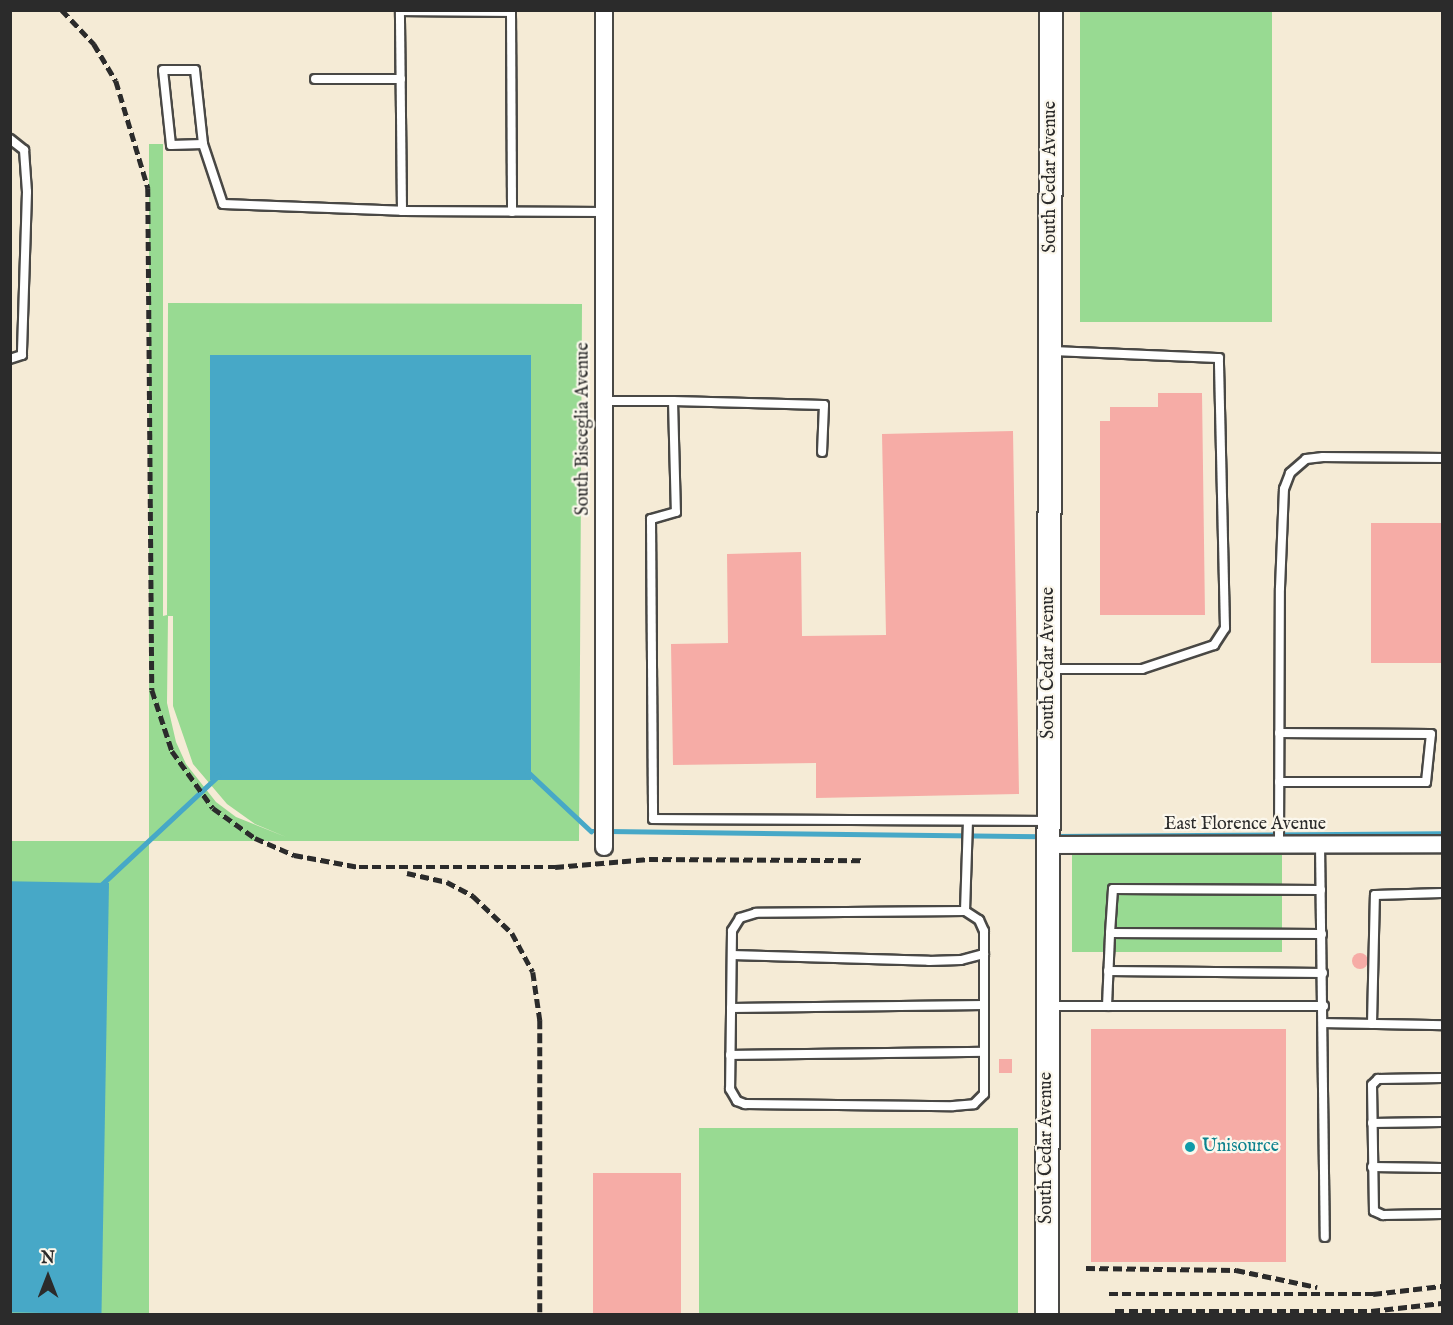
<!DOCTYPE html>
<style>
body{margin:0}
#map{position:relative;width:1453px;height:1325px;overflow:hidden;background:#f5ebd6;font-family:"IM FELL English",serif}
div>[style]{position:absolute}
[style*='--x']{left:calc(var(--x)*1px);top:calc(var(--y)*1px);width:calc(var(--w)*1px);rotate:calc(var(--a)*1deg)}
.green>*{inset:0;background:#98da92;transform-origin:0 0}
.water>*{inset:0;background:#47a8c7;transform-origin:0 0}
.stream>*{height:4.5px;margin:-2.25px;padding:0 2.25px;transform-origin:2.25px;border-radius:2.25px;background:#47a8c7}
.building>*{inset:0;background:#f6aca6;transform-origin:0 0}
.round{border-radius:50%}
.roads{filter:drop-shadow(2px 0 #494845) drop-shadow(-2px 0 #494845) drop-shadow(0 2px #494845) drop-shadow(0 -2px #494845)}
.service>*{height:8px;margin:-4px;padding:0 4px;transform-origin:4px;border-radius:4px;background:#fff}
.minor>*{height:16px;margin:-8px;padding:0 8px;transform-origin:8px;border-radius:8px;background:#fff}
.secondary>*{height:22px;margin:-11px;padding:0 11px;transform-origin:11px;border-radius:11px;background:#fff}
.rail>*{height:4.5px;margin-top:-2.25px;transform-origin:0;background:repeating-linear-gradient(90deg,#2b2b2b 0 9px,transparent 0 13.5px)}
.dots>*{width:16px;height:16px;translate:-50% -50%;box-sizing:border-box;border:3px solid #fbf7ec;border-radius:50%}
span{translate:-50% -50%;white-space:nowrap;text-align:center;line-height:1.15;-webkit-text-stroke:4.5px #fbf7ec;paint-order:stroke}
.street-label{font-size:18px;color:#2b2b2b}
.culture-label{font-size:18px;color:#0d838f}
.left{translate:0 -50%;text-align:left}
.frame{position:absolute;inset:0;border:12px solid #2b2b2b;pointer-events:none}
.north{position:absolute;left:18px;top:1247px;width:60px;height:60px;-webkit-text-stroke:4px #fbf7ec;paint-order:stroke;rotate:0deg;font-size:16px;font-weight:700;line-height:24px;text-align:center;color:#2b2b2b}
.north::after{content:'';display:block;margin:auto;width:21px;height:27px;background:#2b2b2b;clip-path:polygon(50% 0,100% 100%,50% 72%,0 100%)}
</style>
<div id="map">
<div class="green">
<div style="left:1080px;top:11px;width:192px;height:311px"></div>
<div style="clip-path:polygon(evenodd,149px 144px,163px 144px,163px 616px,167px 615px,168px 303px,582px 304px,579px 841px,149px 841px,149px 1314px,11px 1314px,10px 841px,149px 841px,149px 144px,168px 616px,173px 616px,173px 706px,193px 764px,227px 804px,255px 824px,286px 837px,236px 817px,216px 802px,186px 764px,176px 742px,167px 703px,168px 616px)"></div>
<div style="left:1282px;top:855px;width:97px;height:210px;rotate:90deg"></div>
<div style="left:1018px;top:1128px;width:186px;height:319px;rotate:90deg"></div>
</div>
<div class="water">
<div style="left:210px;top:355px;width:321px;height:425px"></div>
<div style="left:109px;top:883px;width:431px;height:99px;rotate:91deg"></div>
</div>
<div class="stream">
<div style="--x:527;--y:771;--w:88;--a:43.2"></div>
<div style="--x:591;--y:831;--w:9;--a:0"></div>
<div style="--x:608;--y:831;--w:433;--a:0.7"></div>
<div style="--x:1055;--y:836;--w:387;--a:-0.4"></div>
<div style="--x:99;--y:887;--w:163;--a:-43"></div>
</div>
<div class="building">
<div style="clip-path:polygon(1158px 393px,1202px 393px,1205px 615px,1100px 615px,1100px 421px,1110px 421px,1110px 407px,1158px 407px)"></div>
<div style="clip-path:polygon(1013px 431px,1019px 794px,816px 798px,816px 763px,673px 765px,671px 644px,728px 643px,727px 554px,801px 552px,802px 636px,886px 635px,882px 434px)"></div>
<div style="left:1442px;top:523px;width:140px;height:71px;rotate:90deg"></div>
<div class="round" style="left:1352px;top:953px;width:16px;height:16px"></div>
<div style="left:1286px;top:1029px;width:233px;height:195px;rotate:90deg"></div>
<div style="left:999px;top:1059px;width:13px;height:14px"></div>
<div style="left:593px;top:1173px;width:88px;height:141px"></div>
</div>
<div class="roads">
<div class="service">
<div style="--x:315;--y:79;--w:86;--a:0"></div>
<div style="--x:10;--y:139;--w:18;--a:38"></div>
<div style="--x:24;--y:150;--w:42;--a:85.9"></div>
<div style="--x:27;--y:192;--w:163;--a:91.8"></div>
<div style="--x:22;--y:355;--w:13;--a:162"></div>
<div style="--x:203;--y:144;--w:32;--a:178"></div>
<div style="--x:171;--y:145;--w:75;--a:-96.1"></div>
<div style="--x:163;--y:70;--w:32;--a:0"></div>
<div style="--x:195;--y:70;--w:74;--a:83.8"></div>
<div style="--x:203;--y:144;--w:63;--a:71.6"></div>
<div style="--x:223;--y:204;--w:179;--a:2.2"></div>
<div style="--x:402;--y:211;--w:202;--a:0.3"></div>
<div style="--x:402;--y:211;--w:200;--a:-90.6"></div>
<div style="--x:400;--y:11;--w:111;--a:0.5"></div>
<div style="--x:511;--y:12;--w:200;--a:89.7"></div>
<div style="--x:604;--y:401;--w:69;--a:0"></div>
<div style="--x:673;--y:401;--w:111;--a:88.5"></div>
<div style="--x:676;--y:512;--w:26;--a:164"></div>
<div style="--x:651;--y:519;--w:300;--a:89.6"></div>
<div style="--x:653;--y:819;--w:395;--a:0.3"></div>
<div style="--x:673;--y:401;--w:151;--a:1.5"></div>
<div style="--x:824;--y:405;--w:47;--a:92.4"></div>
<div style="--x:1050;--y:669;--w:92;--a:0"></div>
<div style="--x:1142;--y:669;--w:76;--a:-18.4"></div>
<div style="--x:1214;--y:645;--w:20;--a:-57"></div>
<div style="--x:1225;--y:628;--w:270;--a:-91.3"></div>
<div style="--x:1219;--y:358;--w:168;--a:-177.6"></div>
<div style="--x:1279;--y:782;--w:147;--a:0"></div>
<div style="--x:1426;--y:782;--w:48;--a:-84.1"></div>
<div style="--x:1431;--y:734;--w:152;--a:-179.6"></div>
<div style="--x:1279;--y:844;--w:256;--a:-89.8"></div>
<div style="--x:1280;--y:588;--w:99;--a:-87.7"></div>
<div style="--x:1284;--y:489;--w:17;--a:-69"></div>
<div style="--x:1290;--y:473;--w:21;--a:-41"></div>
<div style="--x:1306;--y:459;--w:17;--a:-7"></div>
<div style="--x:1323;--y:457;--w:119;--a:0.5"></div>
<div style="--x:1320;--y:844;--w:393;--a:89.3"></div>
<div style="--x:1321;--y:890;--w:208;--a:-179.7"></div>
<div style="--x:1113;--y:889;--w:44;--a:93.9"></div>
<div style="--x:1110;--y:933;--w:212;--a:0.3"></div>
<div style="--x:965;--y:911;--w:209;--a:179.5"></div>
<div style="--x:756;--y:913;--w:17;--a:163"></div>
<div style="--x:740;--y:918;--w:15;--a:122"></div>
<div style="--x:732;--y:931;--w:158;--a:90.7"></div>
<div style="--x:730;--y:1089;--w:14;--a:60"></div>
<div style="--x:737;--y:1101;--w:9;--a:21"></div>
<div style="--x:745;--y:1104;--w:208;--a:0.6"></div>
<div style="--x:953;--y:1106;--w:21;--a:-5"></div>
<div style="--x:974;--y:1104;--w:14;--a:-45"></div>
<div style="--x:984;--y:1094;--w:163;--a:-90"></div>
<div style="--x:984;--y:931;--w:12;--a:-114"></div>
<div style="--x:979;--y:920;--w:17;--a:-147"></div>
<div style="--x:965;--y:911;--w:89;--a:-88.1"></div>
<div style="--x:732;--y:955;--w:197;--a:1.7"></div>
<div style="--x:929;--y:961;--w:32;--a:-2"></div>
<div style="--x:961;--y:960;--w:24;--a:-15"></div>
<div style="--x:1108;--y:971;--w:215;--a:0.5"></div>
<div style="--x:1049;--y:1006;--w:275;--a:0"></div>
<div style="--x:1107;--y:1006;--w:73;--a:-87.6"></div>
<div style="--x:731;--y:1008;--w:253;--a:-0.7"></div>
<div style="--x:1324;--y:1023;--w:118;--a:1"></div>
<div style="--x:1372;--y:1024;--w:129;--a:-88.7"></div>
<div style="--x:1375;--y:895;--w:67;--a:-1.7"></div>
<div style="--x:730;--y:1055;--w:254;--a:-0.7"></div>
<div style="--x:1442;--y:1078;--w:64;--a:179.1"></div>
<div style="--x:1378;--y:1079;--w:8;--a:135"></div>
<div style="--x:1372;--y:1085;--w:126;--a:89.1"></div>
<div style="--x:1374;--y:1211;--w:10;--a:24"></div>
<div style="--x:1383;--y:1215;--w:59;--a:-1"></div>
<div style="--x:1372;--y:1123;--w:70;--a:-0.8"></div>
<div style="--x:1372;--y:1167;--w:70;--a:0.8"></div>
</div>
<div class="minor">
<div style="--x:604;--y:10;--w:837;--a:90"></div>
<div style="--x:1049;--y:845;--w:393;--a:-0.1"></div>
</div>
<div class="secondary">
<div style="--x:1047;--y:1314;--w:1304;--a:-89.82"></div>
</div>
</div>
<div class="rail">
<div style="--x:62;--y:10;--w:47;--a:46.7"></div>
<div style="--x:94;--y:44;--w:43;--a:59.3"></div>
<div style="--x:116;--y:81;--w:112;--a:73.3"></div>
<div style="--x:148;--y:188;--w:502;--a:89.54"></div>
<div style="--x:152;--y:690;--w:64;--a:71.8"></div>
<div style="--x:172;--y:751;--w:70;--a:54.3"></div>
<div style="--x:213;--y:808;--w:52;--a:35.5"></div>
<div style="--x:255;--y:838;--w:43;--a:23.6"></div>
<div style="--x:294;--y:855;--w:66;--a:10.5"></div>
<div style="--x:359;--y:867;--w:196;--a:0"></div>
<div style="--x:555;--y:867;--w:94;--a:-4.9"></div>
<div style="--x:649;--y:859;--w:215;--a:0.3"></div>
<div style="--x:407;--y:873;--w:41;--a:12.7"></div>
<div style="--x:447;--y:882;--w:30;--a:28"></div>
<div style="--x:473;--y:896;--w:54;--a:43.5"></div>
<div style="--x:512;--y:933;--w:44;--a:61.7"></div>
<div style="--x:533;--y:972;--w:49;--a:81.7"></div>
<div style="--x:540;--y:1020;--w:292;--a:90"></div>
<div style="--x:1086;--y:1268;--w:150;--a:0.8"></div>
<div style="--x:1236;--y:1270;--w:83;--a:11.9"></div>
<div style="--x:1109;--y:1294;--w:264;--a:0"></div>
<div style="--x:1373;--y:1294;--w:69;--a:-6.6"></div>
<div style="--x:1115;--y:1311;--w:256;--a:0"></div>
<div style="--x:1371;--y:1311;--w:71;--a:-6.4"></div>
</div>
<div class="dots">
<div style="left:1190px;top:1147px;background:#0f9aa8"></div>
</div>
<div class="street-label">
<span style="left:1051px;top:177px;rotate:-90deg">South Cedar Avenue</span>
<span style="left:584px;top:429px;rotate:-90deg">South Bisceglia Avenue</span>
<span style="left:1049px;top:663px;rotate:-90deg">South Cedar Avenue</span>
<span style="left:1245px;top:825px">East Florence Avenue</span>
<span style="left:1047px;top:1148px;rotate:-90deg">South Cedar Avenue</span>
</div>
<div class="culture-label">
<span class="left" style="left:1202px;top:1147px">Unisource</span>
</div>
<div class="frame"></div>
<div class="north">N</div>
</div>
